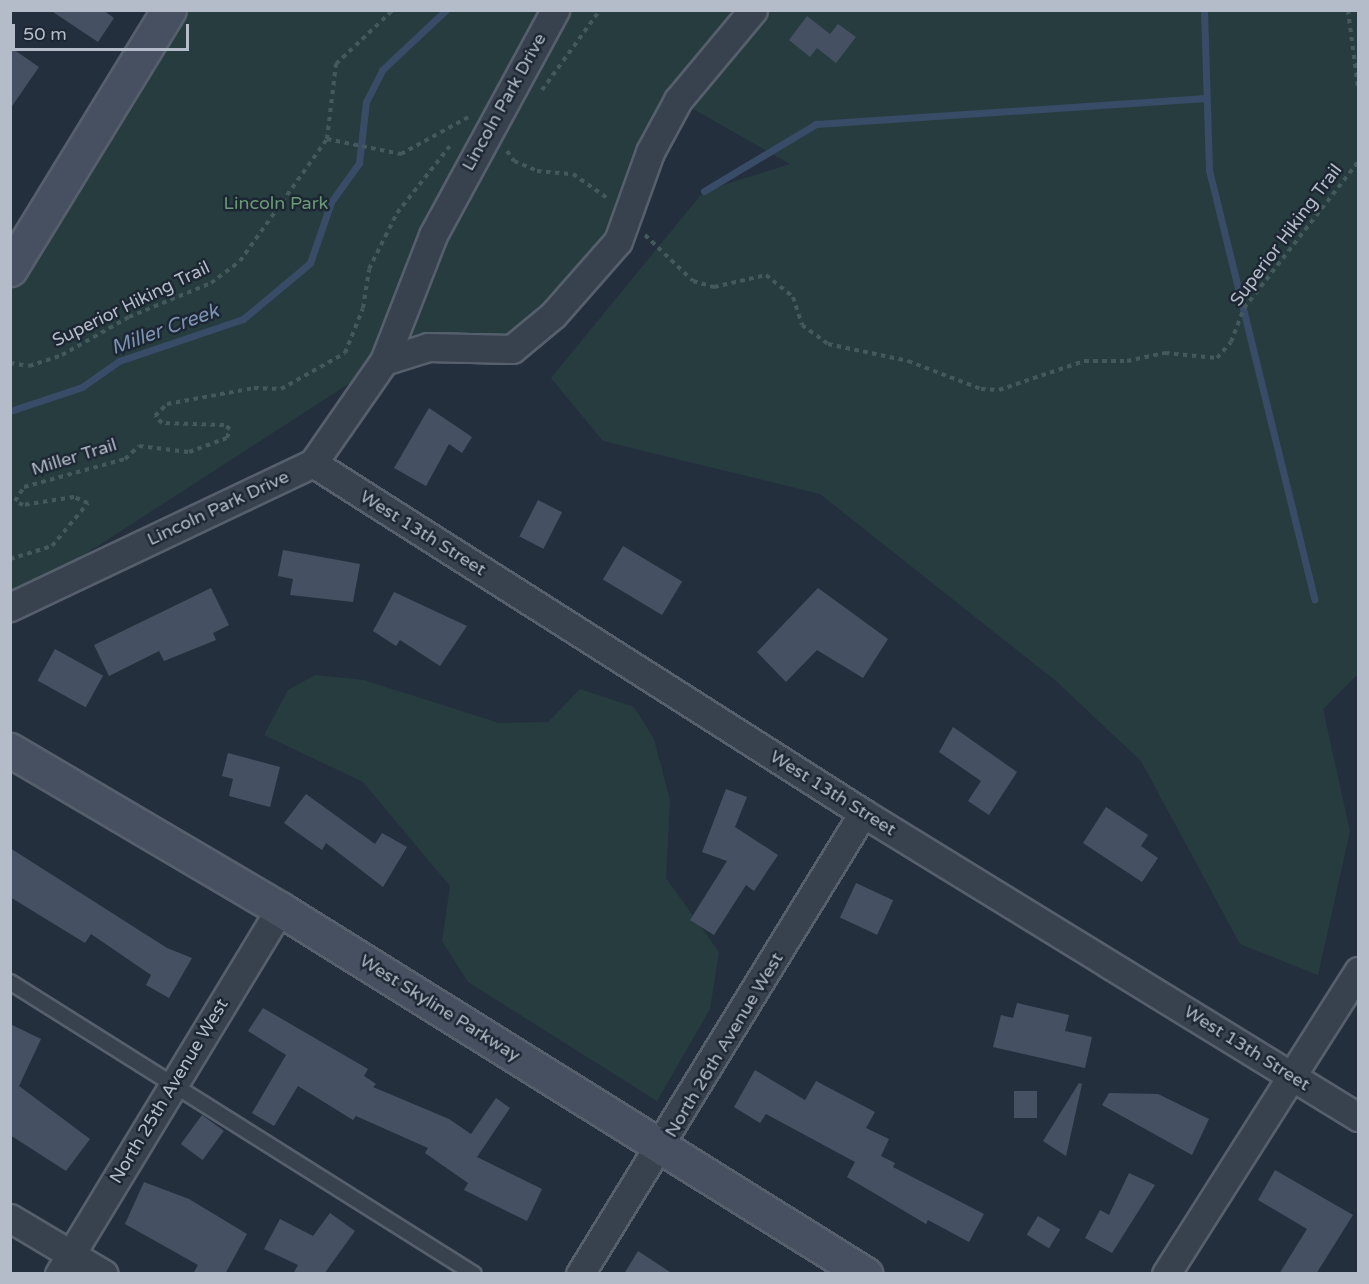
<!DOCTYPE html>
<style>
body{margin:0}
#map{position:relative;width:1369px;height:1284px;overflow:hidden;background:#242f3e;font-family:"Varela Round",sans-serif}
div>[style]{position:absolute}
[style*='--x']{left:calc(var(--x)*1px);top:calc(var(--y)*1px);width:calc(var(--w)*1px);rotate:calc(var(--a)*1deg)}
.green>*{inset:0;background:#263c3f}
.stream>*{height:7px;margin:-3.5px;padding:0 3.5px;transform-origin:3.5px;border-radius:3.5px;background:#394c67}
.building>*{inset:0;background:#455162;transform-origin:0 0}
.path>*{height:4px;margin-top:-2px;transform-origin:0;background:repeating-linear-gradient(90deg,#44595c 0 4.5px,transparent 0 9px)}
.roads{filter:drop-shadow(2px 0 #565f6c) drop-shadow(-2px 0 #565f6c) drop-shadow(0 2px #565f6c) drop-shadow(0 -2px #565f6c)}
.lane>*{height:14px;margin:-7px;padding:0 7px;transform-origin:7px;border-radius:7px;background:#38414e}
.street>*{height:27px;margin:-13.5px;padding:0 13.5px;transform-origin:13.5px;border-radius:13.5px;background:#38414e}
.secondary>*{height:33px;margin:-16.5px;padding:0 16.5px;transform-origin:16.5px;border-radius:16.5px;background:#465061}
span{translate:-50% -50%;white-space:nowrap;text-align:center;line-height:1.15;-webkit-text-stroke:5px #1d2633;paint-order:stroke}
.street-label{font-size:18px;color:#b4bcc9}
.park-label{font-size:18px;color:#6b9a76}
.water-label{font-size:20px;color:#7c92b1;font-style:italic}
.frame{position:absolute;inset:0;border:12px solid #b4bcc9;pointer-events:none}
.scale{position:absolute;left:12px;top:24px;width:177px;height:27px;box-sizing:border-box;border:3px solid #b4bcc9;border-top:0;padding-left:8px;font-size:18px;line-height:21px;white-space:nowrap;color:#b4bcc9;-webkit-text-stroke:4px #1d2633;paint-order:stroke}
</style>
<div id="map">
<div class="green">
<div style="clip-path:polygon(169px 11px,1358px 11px,1358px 674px,1323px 709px,1350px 831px,1318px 975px,1240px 944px,1141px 761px,1056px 681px,820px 494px,603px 441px,551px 378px,704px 191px,790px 164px,679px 101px,630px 220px,512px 349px,384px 361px,11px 602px,10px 269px)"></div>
<div style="clip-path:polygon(315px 675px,364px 680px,499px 723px,548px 722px,580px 689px,634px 707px,654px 739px,670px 800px,666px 878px,719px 952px,710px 1009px,657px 1101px,468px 982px,442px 941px,450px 886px,363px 782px,264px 735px,288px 690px)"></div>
</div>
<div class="stream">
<div style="--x:1204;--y:10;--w:160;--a:88.2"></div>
<div style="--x:1209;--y:170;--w:442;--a:76.2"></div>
<div style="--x:704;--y:191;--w:131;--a:-30.9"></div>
<div style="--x:816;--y:124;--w:391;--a:-3.8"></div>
<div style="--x:10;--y:411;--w:76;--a:-18.4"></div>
<div style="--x:82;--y:387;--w:45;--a:-35.1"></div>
<div style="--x:119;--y:361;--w:131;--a:-18.7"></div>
<div style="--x:243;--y:319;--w:87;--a:-39.9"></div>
<div style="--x:310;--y:263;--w:65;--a:-71"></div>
<div style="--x:331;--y:202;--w:48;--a:-54.3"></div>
<div style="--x:359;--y:163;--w:61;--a:-83.5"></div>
<div style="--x:366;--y:102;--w:36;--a:-63"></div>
<div style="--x:382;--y:70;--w:88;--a:-43.2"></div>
</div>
<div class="building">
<div style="clip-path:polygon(50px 10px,103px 10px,114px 18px,98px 42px)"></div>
<div style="clip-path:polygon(807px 16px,830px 34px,838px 24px,856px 37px,836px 63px,817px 48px,810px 57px,789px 40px)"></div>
<div style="clip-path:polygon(10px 47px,39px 67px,10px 109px)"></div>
<div style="clip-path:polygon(429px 408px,472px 437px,462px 453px,449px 444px,426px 486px,394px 468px)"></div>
<div style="left:538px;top:500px;width:27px;height:41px;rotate:27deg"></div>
<div style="left:623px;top:546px;width:69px;height:39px;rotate:31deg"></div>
<div style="clip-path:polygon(283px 550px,360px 564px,353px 602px,290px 595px,293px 579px,278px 576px)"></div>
<div style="clip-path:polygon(211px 588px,229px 625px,213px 633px,216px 640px,164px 661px,159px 651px,109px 676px,94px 645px)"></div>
<div style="clip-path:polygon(818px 588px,888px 639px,863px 678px,817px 650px,786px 682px,757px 652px)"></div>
<div style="clip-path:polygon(394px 592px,467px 626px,440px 666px,400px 640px,396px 646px,373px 631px)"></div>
<div style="left:55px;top:649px;width:55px;height:36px;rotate:29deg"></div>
<div style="clip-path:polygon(953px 727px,1017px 772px,989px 815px,968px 801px,981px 781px,939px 752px)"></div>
<div style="clip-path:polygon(228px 753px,280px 767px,270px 807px,229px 796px,233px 779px,222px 776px)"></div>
<div style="clip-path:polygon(726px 789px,747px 797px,735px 827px,778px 855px,754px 891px,746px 885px,714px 935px,690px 920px,727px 861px,702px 852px)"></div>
<div style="clip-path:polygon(306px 794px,375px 844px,382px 833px,407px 847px,383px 887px,326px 843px,322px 850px,284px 823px)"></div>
<div style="clip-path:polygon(1106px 807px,1148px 835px,1141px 846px,1158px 858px,1142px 882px,1083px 843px)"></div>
<div style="clip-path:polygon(10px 848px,167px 948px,192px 958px,169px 998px,146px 985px,151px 975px,91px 934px,85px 943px,10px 897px)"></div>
<div style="left:856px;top:883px;width:41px;height:38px;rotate:25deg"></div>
<div style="clip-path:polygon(1017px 1003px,1069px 1015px,1065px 1031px,1092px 1037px,1085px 1068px,993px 1047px,1001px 1015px,1013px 1018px)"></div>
<div style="clip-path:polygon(263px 1008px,368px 1069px,364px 1076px,376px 1084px,373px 1087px,449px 1119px,471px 1134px,496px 1098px,510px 1108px,477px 1157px,542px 1189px,527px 1221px,464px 1190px,468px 1183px,425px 1153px,428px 1148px,356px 1116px,353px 1120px,298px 1086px,274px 1126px,252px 1113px,286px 1055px,248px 1031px)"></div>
<div style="clip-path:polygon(10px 1024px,41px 1039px,19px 1086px,90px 1139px,66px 1171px,10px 1135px)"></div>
<div style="clip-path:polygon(755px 1070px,805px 1100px,816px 1081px,875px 1112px,866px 1128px,889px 1139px,881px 1156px,895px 1163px,893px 1167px,984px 1214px,969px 1242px,928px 1220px,926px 1224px,847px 1177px,855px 1162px,766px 1114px,760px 1123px,734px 1107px)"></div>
<div style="clip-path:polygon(1079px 1083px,1082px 1084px,1066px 1156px,1043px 1141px)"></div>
<div style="left:1014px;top:1091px;width:23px;height:27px"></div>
<div style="clip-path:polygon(1109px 1093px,1158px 1094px,1209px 1119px,1192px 1155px,1102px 1105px)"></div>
<div style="left:202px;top:1115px;width:27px;height:36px;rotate:36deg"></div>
<div style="clip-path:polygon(1275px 1170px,1353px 1215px,1316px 1274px,1279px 1274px,1307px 1229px,1258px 1200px)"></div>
<div style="clip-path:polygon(1129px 1173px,1155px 1185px,1112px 1253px,1085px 1238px,1100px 1210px,1109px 1215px)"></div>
<div style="clip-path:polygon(144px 1182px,189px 1199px,247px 1234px,225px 1274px,193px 1274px,198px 1265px,125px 1224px)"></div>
<div style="clip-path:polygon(330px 1213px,355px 1231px,324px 1274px,293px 1274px,298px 1265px,264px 1249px,280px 1219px,313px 1236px)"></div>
<div style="left:1038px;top:1216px;width:26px;height:22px;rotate:31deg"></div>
<div style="clip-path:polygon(638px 1251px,673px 1274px,624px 1274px)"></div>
</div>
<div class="path">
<div style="--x:1348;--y:10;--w:79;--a:82.7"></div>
<div style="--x:542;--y:90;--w:99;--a:-54.1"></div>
<div style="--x:327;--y:139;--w:76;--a:-83.2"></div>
<div style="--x:336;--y:64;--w:79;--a:-43.5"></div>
<div style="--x:507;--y:151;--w:12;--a:55"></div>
<div style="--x:514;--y:161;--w:25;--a:23"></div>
<div style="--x:537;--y:171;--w:36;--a:5"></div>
<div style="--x:573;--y:174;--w:42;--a:35.2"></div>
<div style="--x:645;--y:235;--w:66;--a:43.8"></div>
<div style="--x:693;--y:281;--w:22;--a:16"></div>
<div style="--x:714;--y:287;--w:53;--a:-13"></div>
<div style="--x:766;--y:275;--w:35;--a:39"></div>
<div style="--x:793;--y:297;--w:29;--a:72"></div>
<div style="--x:802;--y:325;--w:32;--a:36"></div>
<div style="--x:828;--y:344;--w:82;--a:12"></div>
<div style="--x:908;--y:361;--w:78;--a:21"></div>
<div style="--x:981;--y:389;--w:18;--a:3"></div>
<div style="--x:999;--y:390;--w:90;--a:-18.8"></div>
<div style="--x:1084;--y:361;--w:43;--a:0"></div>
<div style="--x:1127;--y:361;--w:39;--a:-12"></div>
<div style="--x:1165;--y:353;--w:52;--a:5.5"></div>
<div style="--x:1217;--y:358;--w:21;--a:-49"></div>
<div style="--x:1231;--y:342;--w:36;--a:-69"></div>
<div style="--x:1244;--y:308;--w:185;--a:-52"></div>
<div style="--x:10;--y:363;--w:19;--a:9"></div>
<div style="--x:29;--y:366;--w:35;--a:-18"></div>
<div style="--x:62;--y:355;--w:77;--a:-29.6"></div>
<div style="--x:129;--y:317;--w:89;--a:-22.5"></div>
<div style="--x:211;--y:283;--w:36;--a:-37"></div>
<div style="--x:240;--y:261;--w:150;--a:-54.5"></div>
<div style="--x:327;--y:139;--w:76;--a:11.5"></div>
<div style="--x:401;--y:154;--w:79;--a:-28.8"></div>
<div style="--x:10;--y:559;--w:44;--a:-17.2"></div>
<div style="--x:52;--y:546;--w:56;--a:-50.1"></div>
<div style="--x:88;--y:503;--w:15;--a:-157"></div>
<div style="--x:74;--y:497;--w:52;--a:171.1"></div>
<div style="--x:23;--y:505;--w:9;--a:-153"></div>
<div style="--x:15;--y:501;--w:17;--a:-57"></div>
<div style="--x:24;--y:487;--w:105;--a:-15.5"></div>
<div style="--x:125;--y:459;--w:19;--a:-43"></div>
<div style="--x:139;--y:446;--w:50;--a:6.8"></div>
<div style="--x:189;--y:452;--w:40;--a:-20.2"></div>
<div style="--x:227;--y:438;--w:9;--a:-72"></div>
<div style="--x:230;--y:429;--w:7;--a:-146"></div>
<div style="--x:224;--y:425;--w:62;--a:-178.2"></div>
<div style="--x:162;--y:423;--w:10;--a:-135"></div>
<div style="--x:155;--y:416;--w:17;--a:-45"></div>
<div style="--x:167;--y:404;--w:88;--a:-10.4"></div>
<div style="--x:254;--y:388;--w:27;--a:2"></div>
<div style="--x:281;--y:389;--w:73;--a:-29.4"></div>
<div style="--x:345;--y:353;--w:48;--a:-68.2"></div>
<div style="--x:363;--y:308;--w:39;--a:-81"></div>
<div style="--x:369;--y:269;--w:63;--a:-63.4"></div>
<div style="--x:397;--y:213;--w:85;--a:-51.7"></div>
</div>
<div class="roads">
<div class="lane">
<div style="--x:10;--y:982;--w:548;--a:32.18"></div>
</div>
<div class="street">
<div style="--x:384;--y:361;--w:46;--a:-17.7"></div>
<div style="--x:428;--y:347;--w:84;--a:1.4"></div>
<div style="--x:512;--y:349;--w:53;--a:-39.7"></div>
<div style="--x:553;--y:315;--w:98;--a:-48.7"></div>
<div style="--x:618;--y:241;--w:95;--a:-70.2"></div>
<div style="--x:650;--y:152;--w:59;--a:-61.7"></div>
<div style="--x:678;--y:100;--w:117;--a:-50.2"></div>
<div style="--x:313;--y:463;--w:652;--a:32.47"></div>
<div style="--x:863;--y:813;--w:581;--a:31.56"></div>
<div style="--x:10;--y:607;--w:335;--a:-25.4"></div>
<div style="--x:313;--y:463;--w:124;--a:-55.2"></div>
<div style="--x:384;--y:361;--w:135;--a:-68.7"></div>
<div style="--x:433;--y:235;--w:256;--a:-61.5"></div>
<div style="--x:10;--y:1218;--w:109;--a:30.8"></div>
<div style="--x:59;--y:1274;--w:427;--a:-58.8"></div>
<div style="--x:580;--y:1274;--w:541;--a:-58.45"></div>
<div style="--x:1166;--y:1274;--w:359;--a:-57.6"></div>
</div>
<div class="secondary">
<div style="--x:10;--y:269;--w:304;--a:-58.5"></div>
<div style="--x:10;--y:750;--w:313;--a:30.5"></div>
<div style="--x:280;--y:909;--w:690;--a:31.96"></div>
</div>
</div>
<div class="street-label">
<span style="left:504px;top:102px;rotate:-61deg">Lincoln Park Drive</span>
<span style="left:1286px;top:235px;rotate:-53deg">Superior Hiking Trail</span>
<span style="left:131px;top:304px;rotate:-26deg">Superior Hiking Trail</span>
<span style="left:74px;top:457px;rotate:-17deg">Miller Trail</span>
<span style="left:218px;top:508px;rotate:-25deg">Lincoln Park Drive</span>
<span style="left:423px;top:533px;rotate:32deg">West 13th Street</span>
<span style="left:833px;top:793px;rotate:32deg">West 13th Street</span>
<span style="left:440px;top:1008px;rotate:32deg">West Skyline Parkway</span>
<span style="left:724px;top:1045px;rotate:-59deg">North 26th Avenue West</span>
<span style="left:1247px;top:1048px;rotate:32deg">West 13th Street</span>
<span style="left:169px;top:1091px;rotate:-59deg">North 25th Avenue West</span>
</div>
<div class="park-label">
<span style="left:276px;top:203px">Lincoln Park</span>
</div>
<div class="water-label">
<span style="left:165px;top:330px;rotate:-20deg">Miller Creek</span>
</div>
<div class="frame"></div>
<div class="scale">50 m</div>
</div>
